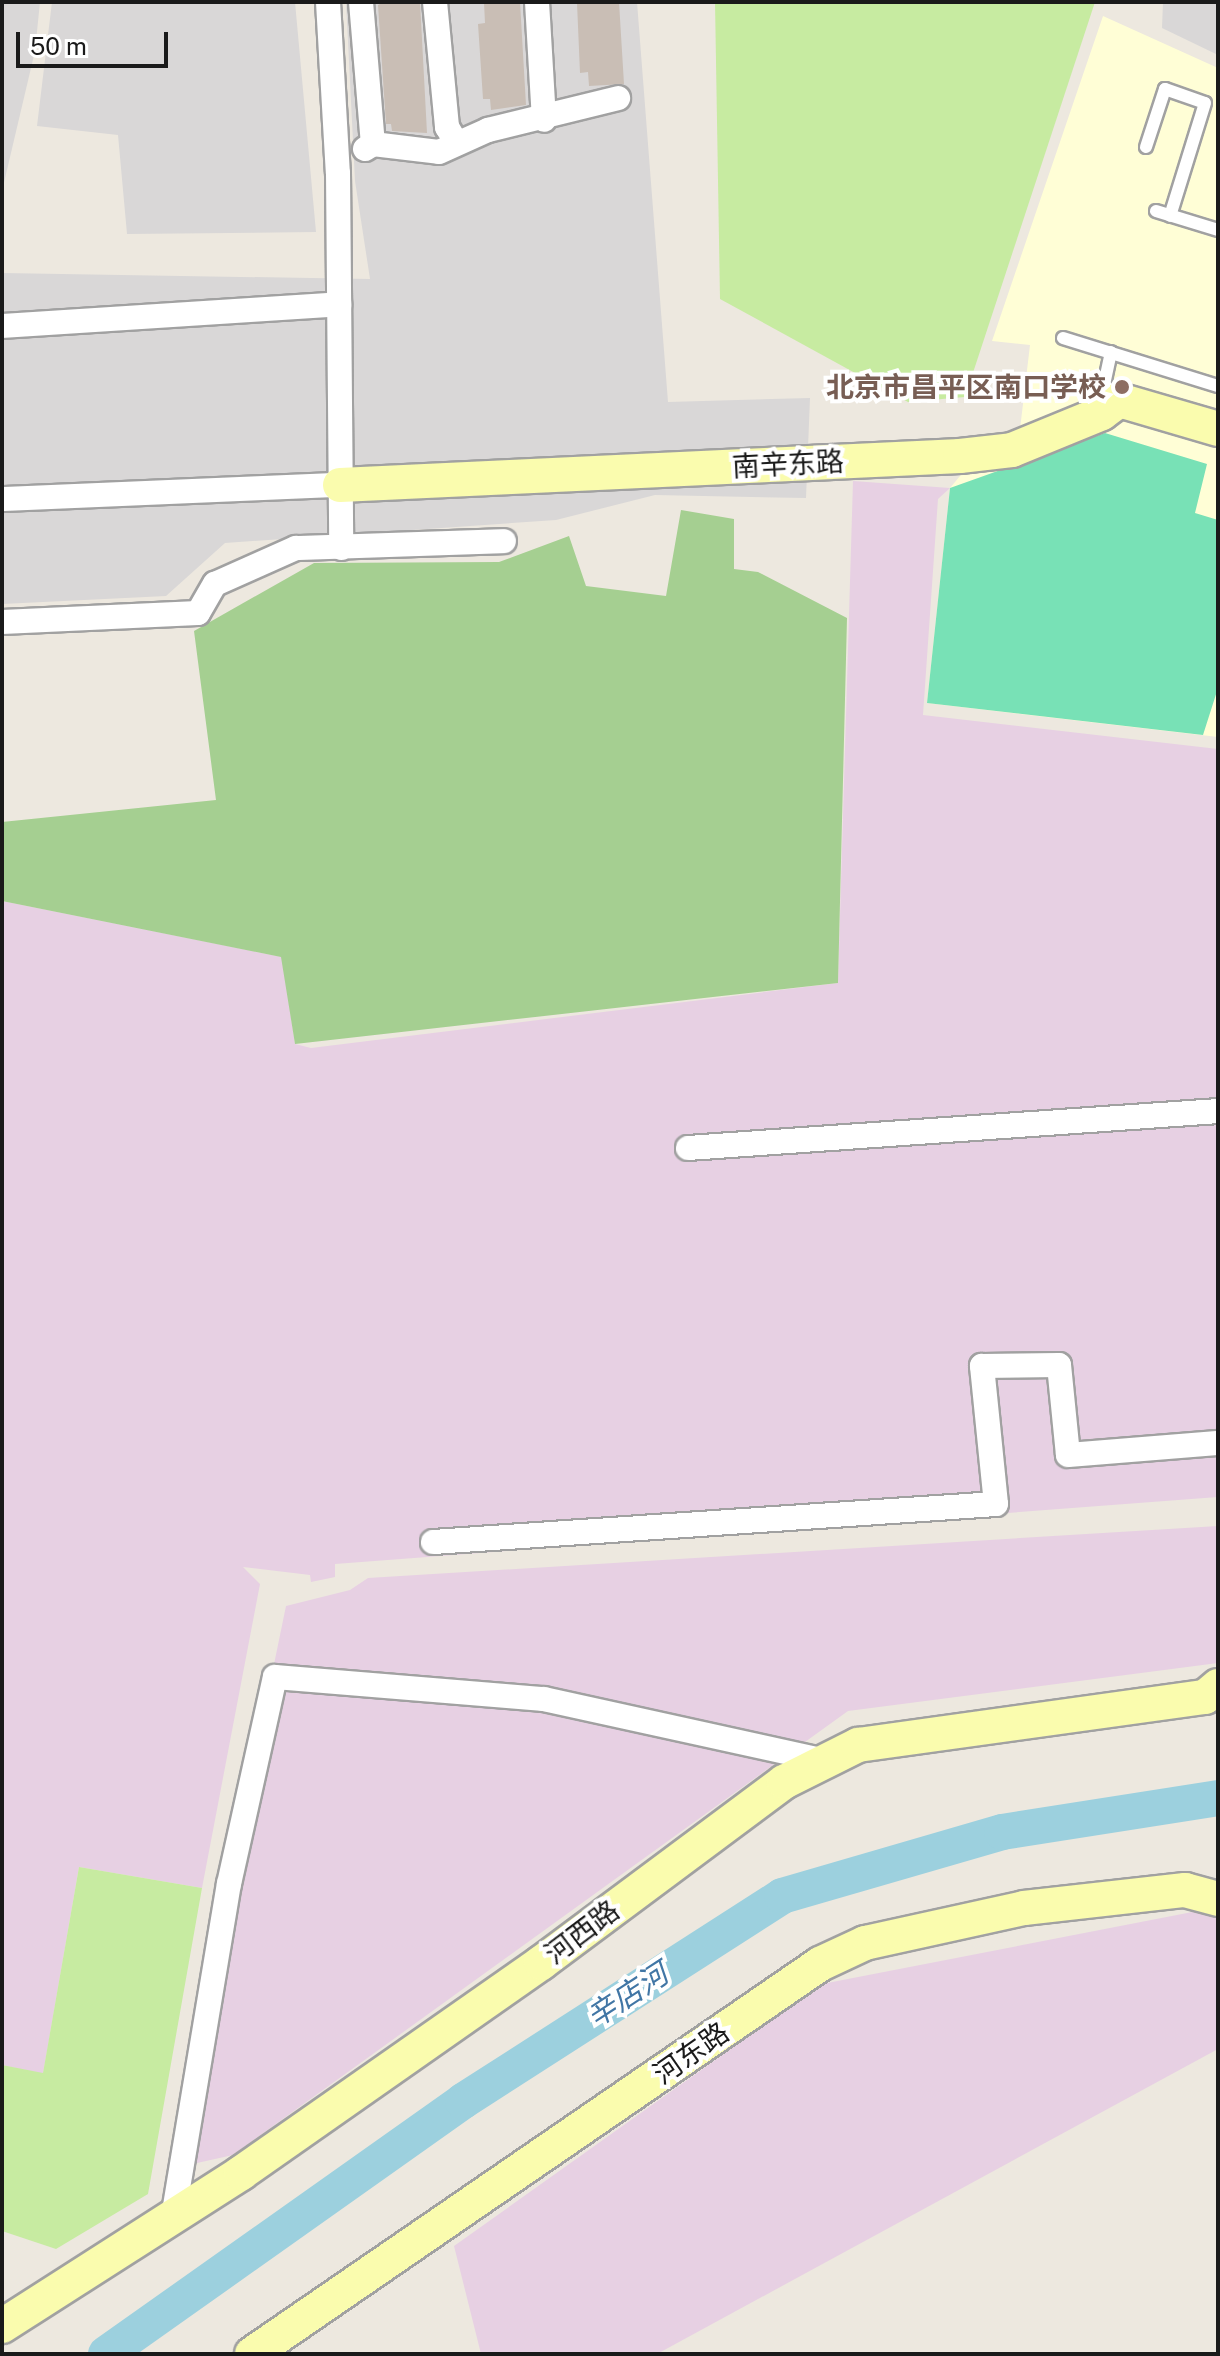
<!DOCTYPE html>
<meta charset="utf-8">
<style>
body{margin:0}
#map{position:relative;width:1220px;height:2356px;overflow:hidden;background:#ede8df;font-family:"Public Sans","Noto Sans SC",sans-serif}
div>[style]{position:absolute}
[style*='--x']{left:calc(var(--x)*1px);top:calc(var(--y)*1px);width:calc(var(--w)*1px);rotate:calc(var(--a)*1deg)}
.residential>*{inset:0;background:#d9d7d7}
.industrial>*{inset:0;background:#e7d0e3}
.education>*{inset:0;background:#fffed6}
.grass>*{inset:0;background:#c7eba1}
.forest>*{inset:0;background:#a5cf91}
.pitch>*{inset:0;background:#78e1b6}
.river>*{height:36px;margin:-18px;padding:0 18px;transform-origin:18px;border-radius:18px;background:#9cd0de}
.building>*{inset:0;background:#c9beb5}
.roads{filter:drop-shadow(2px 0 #a1a1a1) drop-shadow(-2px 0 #a1a1a1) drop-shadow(0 2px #a1a1a1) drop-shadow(0 -2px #a1a1a1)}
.lane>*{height:12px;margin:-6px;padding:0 6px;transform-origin:6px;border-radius:6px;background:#fff}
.street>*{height:24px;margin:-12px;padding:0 12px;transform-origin:12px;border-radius:12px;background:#fff}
.secondary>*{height:34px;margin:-17px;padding:0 17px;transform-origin:17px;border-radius:17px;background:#fafcae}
.dots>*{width:22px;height:22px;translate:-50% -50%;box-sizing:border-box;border:4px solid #fff;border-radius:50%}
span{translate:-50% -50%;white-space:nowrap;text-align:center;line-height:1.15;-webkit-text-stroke:8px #fff;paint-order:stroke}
.education-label{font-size:28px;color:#785e54;font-weight:700}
.right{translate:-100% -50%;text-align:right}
.street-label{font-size:28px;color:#1a1a1a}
.water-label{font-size:30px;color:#4176a5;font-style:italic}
.frame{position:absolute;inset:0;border:4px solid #1a1a1a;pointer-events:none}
.scale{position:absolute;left:16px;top:32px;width:152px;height:36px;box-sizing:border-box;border:4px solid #1a1a1a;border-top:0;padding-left:10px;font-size:24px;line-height:28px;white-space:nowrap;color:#1a1a1a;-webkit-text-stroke:6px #fff;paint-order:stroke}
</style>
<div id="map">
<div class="residential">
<div style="clip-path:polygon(2px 2px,40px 2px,35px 51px,2px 191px)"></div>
<div style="clip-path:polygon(52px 2px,295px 2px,316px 232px,127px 234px,118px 135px,37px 126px)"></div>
<div style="clip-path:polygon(346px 2px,637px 2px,668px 402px,810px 398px,806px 498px,655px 495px,556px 520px,225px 543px,166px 596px,2px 604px,2px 273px,370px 279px,355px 181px)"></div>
<div style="clip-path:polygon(1163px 2px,1218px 2px,1218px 55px,1162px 28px)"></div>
</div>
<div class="industrial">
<div style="clip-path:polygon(853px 481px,950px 488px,938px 499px,923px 715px,1218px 749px,1218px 1497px,335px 1564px,335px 1577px,311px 1582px,310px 1575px,243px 1567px,260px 1584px,202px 1888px,79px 1867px,43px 2074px,2px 2065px,2px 901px,282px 957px,295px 1044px,311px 1048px,838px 983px)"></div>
<div style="clip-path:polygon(1218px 1526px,1218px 1663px,848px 1711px,233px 2155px,170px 2169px,286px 1606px,350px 1590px,368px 1578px)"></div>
<div style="clip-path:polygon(1218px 1907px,1218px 2049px,657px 2354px,481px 2354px,454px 2246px,822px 1984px)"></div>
</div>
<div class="education">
<div style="clip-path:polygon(1103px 16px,1218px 68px,1218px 737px,927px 703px,950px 488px,965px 470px,1020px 429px,1030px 345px,992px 341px)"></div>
</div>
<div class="grass">
<div style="clip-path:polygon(715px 2px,1095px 2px,965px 397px,908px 402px,720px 299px)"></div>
<div style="clip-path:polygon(79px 1867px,202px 1888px,148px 2194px,56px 2249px,2px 2231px,2px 2065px,43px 2073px)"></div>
</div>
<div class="forest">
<div style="clip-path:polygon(681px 510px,734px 519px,734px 569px,758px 572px,847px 618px,838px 983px,295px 1044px,281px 957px,2px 901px,2px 822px,216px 800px,194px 631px,314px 563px,499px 562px,569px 536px,586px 586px,666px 596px)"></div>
</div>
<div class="pitch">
<div style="clip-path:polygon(1105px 433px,1207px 464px,1195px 513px,1218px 520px,1218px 688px,1203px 735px,927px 703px,950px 488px)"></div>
</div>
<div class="river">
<div style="--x:106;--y:2354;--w:438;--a:-35.3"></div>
<div style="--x:463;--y:2101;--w:379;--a:-32.7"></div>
<div style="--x:782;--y:1896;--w:229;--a:-16.2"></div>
<div style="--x:1002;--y:1832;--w:219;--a:-8.9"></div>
</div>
<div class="building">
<div style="clip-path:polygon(384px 2px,420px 2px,427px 133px,392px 131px,391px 124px,386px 124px,378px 5px)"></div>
<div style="clip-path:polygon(520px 2px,526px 105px,491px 110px,490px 99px,483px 99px,478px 24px,485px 23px,484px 3px)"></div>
<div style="clip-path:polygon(619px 2px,624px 84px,589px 86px,588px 72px,580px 73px,577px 3px)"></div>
</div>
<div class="roads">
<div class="lane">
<div style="--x:1146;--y:147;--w:61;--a:-71.9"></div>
<div style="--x:1165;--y:89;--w:42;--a:19.3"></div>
<div style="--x:1205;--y:103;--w:118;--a:107.2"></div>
<div style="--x:1156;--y:211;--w:65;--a:17"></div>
<div style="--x:1063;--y:338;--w:162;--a:17.2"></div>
<div style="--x:1111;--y:352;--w:33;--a:102"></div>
<div style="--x:1104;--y:384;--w:21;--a:47"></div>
</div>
<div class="street">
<div style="--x:328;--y:2;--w:171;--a:86.7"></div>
<div style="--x:338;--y:173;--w:375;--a:89.5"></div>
<div style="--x:361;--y:2;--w:143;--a:85.2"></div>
<div style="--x:435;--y:2;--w:126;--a:84.5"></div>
<div style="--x:447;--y:127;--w:17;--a:59"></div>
<div style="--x:537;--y:2;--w:118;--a:86.6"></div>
<div style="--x:365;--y:149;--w:9;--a:-32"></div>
<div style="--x:373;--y:144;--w:66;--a:6.9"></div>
<div style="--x:439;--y:152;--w:54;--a:-24.2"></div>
<div style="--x:488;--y:130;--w:134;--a:-13.8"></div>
<div style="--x:2;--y:326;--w:338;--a:-3.7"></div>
<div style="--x:2;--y:499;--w:338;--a:-2.4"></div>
<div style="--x:2;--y:622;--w:196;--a:-2.6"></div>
<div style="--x:198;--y:613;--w:34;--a:-60"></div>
<div style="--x:215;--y:584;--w:89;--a:-24"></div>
<div style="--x:296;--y:548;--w:208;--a:-1.9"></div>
<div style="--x:688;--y:1148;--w:531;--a:-3.99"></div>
<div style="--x:433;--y:1542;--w:564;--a:-3.86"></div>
<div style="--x:996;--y:1504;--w:139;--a:-95.8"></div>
<div style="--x:982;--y:1366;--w:77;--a:-0.7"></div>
<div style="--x:1059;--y:1365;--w:90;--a:84.3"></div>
<div style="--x:1068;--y:1455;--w:150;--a:-4.6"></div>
<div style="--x:174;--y:2212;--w:333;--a:-80.5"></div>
<div style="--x:229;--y:1884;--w:212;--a:-77.5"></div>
<div style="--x:275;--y:1677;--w:270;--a:4.7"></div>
<div style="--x:544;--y:1699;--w:289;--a:12.4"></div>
</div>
<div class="secondary">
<div style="--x:340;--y:485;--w:621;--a:-2.68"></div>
<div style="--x:960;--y:456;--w:52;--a:-6.6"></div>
<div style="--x:1012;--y:450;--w:97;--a:-22.3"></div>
<div style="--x:1102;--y:413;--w:21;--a:-37"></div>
<div style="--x:1119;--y:400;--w:103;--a:16.3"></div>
<div style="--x:2;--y:2326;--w:284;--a:-32.6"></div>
<div style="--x:241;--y:2173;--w:366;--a:-35"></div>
<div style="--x:541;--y:1963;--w:303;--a:-36.7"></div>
<div style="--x:784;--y:1782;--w:83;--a:-26.6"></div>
<div style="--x:858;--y:1745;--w:350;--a:-7.9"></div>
<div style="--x:1205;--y:1697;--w:17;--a:-40"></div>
<div style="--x:252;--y:2354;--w:689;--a:-34.47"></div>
<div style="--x:820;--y:1964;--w:50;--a:-25"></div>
<div style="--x:865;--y:1943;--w:163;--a:-12.4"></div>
<div style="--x:1024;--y:1908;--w:162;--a:-6.4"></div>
<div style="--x:1185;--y:1890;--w:34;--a:15"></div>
</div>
</div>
<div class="dots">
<div style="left:1122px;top:387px;background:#8d6e63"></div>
</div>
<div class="education-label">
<span class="right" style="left:1106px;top:387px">北京市昌平区南口学校</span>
</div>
<div class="street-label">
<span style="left:788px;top:464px;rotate:-3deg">南辛东路</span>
<span style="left:582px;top:1932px;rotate:-37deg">河西路</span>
<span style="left:691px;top:2053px;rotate:-35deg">河东路</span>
</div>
<div class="water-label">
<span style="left:627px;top:1995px;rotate:-33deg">辛店河</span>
</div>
<div class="frame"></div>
<div class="scale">50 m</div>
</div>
